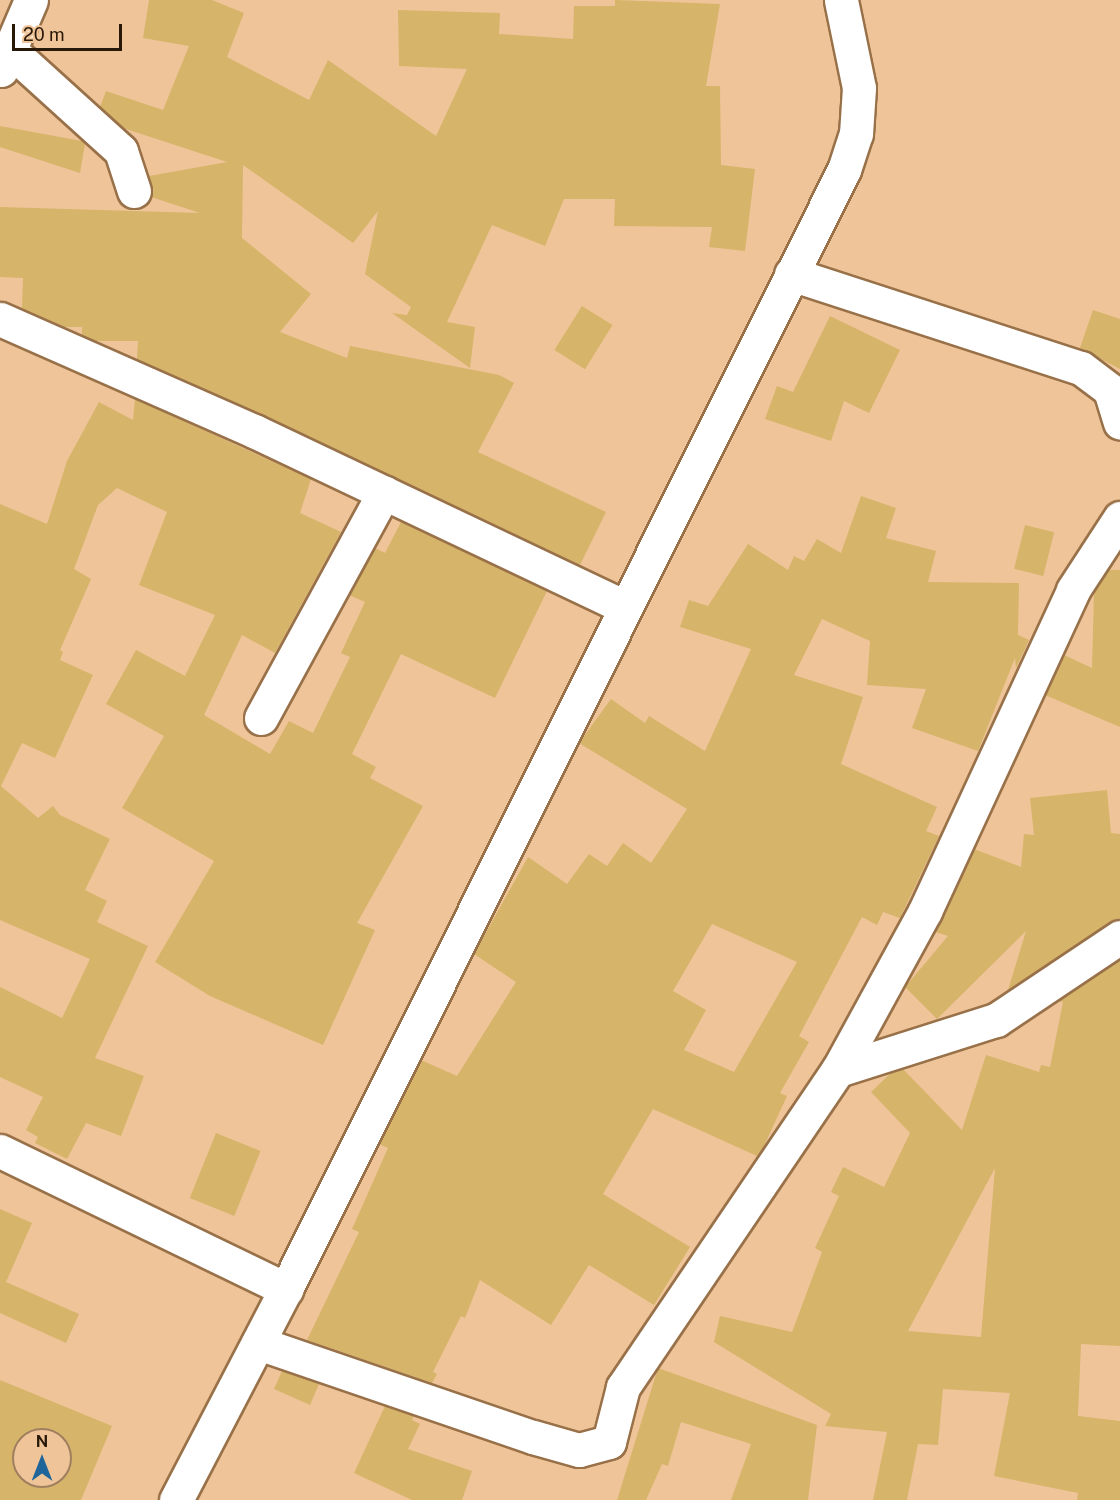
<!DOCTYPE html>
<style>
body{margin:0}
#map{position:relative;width:1120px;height:1500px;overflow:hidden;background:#efc499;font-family:"Public Sans",sans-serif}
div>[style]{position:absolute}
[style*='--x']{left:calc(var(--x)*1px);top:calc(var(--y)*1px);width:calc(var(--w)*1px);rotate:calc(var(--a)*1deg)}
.building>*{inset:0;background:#d6b469;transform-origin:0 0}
.roads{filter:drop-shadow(2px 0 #987149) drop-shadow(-2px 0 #987149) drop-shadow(0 2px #987149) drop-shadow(0 -2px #987149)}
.minor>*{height:33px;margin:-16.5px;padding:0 16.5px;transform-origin:16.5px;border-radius:16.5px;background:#fff}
span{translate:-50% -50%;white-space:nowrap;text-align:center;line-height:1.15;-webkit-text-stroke:5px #efc499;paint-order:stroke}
.north{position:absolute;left:12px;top:1428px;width:60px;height:60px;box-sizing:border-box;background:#efc499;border:2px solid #9f7f5f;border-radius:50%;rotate:0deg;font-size:16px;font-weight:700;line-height:24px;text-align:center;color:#281808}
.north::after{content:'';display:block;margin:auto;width:21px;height:27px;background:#1f6599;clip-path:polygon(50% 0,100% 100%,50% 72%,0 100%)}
.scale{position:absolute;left:12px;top:24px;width:110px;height:27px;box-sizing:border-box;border:3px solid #281808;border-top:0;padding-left:8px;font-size:18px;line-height:21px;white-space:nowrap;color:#281808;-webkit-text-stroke:4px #efc499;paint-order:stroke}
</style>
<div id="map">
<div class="building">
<div style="clip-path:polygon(149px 0,212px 0,244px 13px,227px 57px,309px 100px,328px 60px,436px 136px,467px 69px,399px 66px,398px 10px,500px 13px,499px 34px,573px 39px,574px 6px,615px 6px,615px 0,720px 4px,706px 86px,720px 86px,721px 165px,755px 169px,745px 251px,709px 247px,712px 227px,614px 226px,615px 199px,564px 199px,545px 246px,492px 225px,447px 322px,475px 327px,470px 368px,392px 313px,407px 315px,411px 307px,365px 274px,378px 211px,353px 243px,243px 165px,242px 238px,311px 294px,280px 332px,347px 358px,350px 346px,499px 375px,514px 383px,478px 452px,606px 512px,580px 565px,137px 359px,138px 341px,95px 341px,82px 335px,82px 327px,65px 327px,22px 308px,23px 278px,0 277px,0 207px,200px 213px,151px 197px,149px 176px,227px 162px,123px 128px,100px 107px,106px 91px,163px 110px,189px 46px,143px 38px)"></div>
<div style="clip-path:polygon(0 126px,82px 141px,85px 144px,80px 173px,0 147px)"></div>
<div style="left:582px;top:306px;width:36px;height:52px;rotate:32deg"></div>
<div style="clip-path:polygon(1093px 310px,1120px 319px,1120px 369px,1080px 348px)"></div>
<div style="clip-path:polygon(830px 316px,900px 350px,869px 413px,844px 401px,831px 441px,765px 419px,777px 386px,793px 392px)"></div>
<div style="clip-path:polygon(135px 399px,311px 479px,300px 513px,341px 532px,275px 653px,242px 635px,204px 715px,270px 754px,289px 721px,313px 733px,350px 657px,341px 653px,365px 602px,349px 595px,375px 548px,385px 553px,401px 522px,547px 591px,495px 698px,401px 654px,352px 754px,376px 767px,370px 778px,423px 806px,357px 923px,375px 930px,323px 1045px,210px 996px,155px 962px,214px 861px,122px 808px,164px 736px,106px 704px,136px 650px,185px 676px,215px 615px,139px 585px,167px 512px,117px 488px,98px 505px,74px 569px,91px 579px,60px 650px,63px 652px,60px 660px,93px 675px,55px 758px,22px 743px,1px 786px,38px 818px,53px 806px,60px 815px,110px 839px,85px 890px,107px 901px,97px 922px,148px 946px,95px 1058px,144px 1076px,121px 1136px,86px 1123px,67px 1159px,35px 1143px,38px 1137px,26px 1130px,43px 1097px,0 1077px,0 987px,62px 1018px,90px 959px,0 920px,0 504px,47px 524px,67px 461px,99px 402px,133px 420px)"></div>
<div style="clip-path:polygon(evenodd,861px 496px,896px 508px,886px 538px,936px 551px,928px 582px,1019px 583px,1018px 635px,1029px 640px,1016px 668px,1015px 658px,978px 751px,912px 728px,926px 689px,867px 685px,870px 641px,822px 619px,794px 675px,863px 697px,841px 764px,937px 807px,926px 831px,939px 836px,900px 918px,883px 912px,877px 925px,862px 917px,799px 1036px,809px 1042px,780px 1093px,787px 1096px,764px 1146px,757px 1156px,653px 1109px,603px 1194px,690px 1247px,654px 1305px,589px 1265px,551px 1325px,480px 1280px,465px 1318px,461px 1316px,433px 1372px,437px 1374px,432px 1383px,307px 1340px,359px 1232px,352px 1229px,388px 1148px,379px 1144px,421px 1060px,457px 1076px,516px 982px,474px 954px,528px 857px,567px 884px,589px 854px,607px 866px,623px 843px,651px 863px,687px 809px,579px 743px,611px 699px,645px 723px,649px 716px,705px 751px,751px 649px,680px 627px,689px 600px,708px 606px,748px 544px,788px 570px,794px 556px,804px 561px,817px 539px,841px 553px,861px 496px,712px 924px,797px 962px,734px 1072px,684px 1050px,706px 1010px,673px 991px,712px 924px)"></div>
<div style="left:1025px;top:525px;width:30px;height:45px;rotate:14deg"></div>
<div style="clip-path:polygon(1108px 570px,1120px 570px,1120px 727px,1045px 695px,1064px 655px,1092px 668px,1094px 592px)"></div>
<div style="clip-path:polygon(1107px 790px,1111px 833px,1120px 834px,1120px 918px,1008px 990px,1026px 931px,937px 1019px,905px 987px,948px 936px,935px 932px,974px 849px,1021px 867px,1024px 834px,1034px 835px,1030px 798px)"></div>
<div style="clip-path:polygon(evenodd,1120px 960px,1120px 1346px,1081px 1344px,1078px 1416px,1120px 1421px,1120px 1500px,1077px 1500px,1078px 1493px,994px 1476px,1010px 1393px,943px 1389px,938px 1445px,918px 1444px,907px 1500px,873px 1500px,887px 1432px,825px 1426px,831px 1414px,714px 1342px,720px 1316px,792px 1332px,822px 1252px,815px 1248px,839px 1196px,831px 1192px,843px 1167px,884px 1187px,910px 1133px,871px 1092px,892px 1072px,903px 1069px,962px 1130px,986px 1055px,1039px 1072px,1041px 1065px,1050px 1067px,1063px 1002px,1058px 1001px,1120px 960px,995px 1168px,981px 1337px,908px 1331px,995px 1168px)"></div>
<div style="left:216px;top:1133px;width:48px;height:70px;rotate:22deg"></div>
<div style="clip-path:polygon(0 1209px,32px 1223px,6px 1282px,79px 1314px,66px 1343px,0 1313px)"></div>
<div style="clip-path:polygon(658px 1368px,817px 1425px,808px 1500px,731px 1500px,751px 1444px,681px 1422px,668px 1466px,662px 1464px,646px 1500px,617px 1500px)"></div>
<div style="clip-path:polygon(282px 1371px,319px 1384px,310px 1405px,274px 1389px)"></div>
<div style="clip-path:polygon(evenodd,0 1380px,112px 1426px,81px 1500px,0 1500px,0 1380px,24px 1440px,60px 1440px,60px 1476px,24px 1476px,24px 1440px)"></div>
<div style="clip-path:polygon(385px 1406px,414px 1416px,412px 1420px,420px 1424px,408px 1449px,472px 1471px,462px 1500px,412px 1500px,354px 1473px)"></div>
</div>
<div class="roads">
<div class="minor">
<div style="--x:12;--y:52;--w:147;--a:42.2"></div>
<div style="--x:121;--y:151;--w:42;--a:72"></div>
<div style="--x:1;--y:70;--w:76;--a:-66.8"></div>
<div style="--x:791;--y:274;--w:305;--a:18"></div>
<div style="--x:1081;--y:368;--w:36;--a:37"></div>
<div style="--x:1110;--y:390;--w:34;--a:73"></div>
<div style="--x:0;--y:319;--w:278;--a:23.8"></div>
<div style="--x:254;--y:431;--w:408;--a:25.4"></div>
<div style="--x:261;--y:718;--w:257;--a:-61.4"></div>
<div style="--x:838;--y:1070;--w:166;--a:-17.6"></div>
<div style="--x:996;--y:1020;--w:149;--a:-33.8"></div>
<div style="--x:0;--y:1151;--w:318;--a:25.8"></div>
<div style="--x:258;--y:1343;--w:291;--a:18.9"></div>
<div style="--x:533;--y:1437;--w:48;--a:15.8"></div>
<div style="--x:579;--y:1450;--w:31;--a:-15"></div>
<div style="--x:609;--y:1442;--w:57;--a:-75.7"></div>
<div style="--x:623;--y:1387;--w:383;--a:-55.9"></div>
<div style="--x:838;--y:1070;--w:181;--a:-61.3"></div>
<div style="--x:925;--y:911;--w:353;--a:-65.2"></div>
<div style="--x:1073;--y:590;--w:86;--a:-56.9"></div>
<div style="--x:176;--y:1500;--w:238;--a:-62.5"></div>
<div style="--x:286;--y:1289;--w:1250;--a:-63.5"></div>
<div style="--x:844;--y:170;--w:38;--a:-72"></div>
<div style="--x:856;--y:134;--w:46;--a:-86.3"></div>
<div style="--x:859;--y:88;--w:90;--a:-101.6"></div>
</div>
</div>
<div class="north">N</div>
<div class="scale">20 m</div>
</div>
